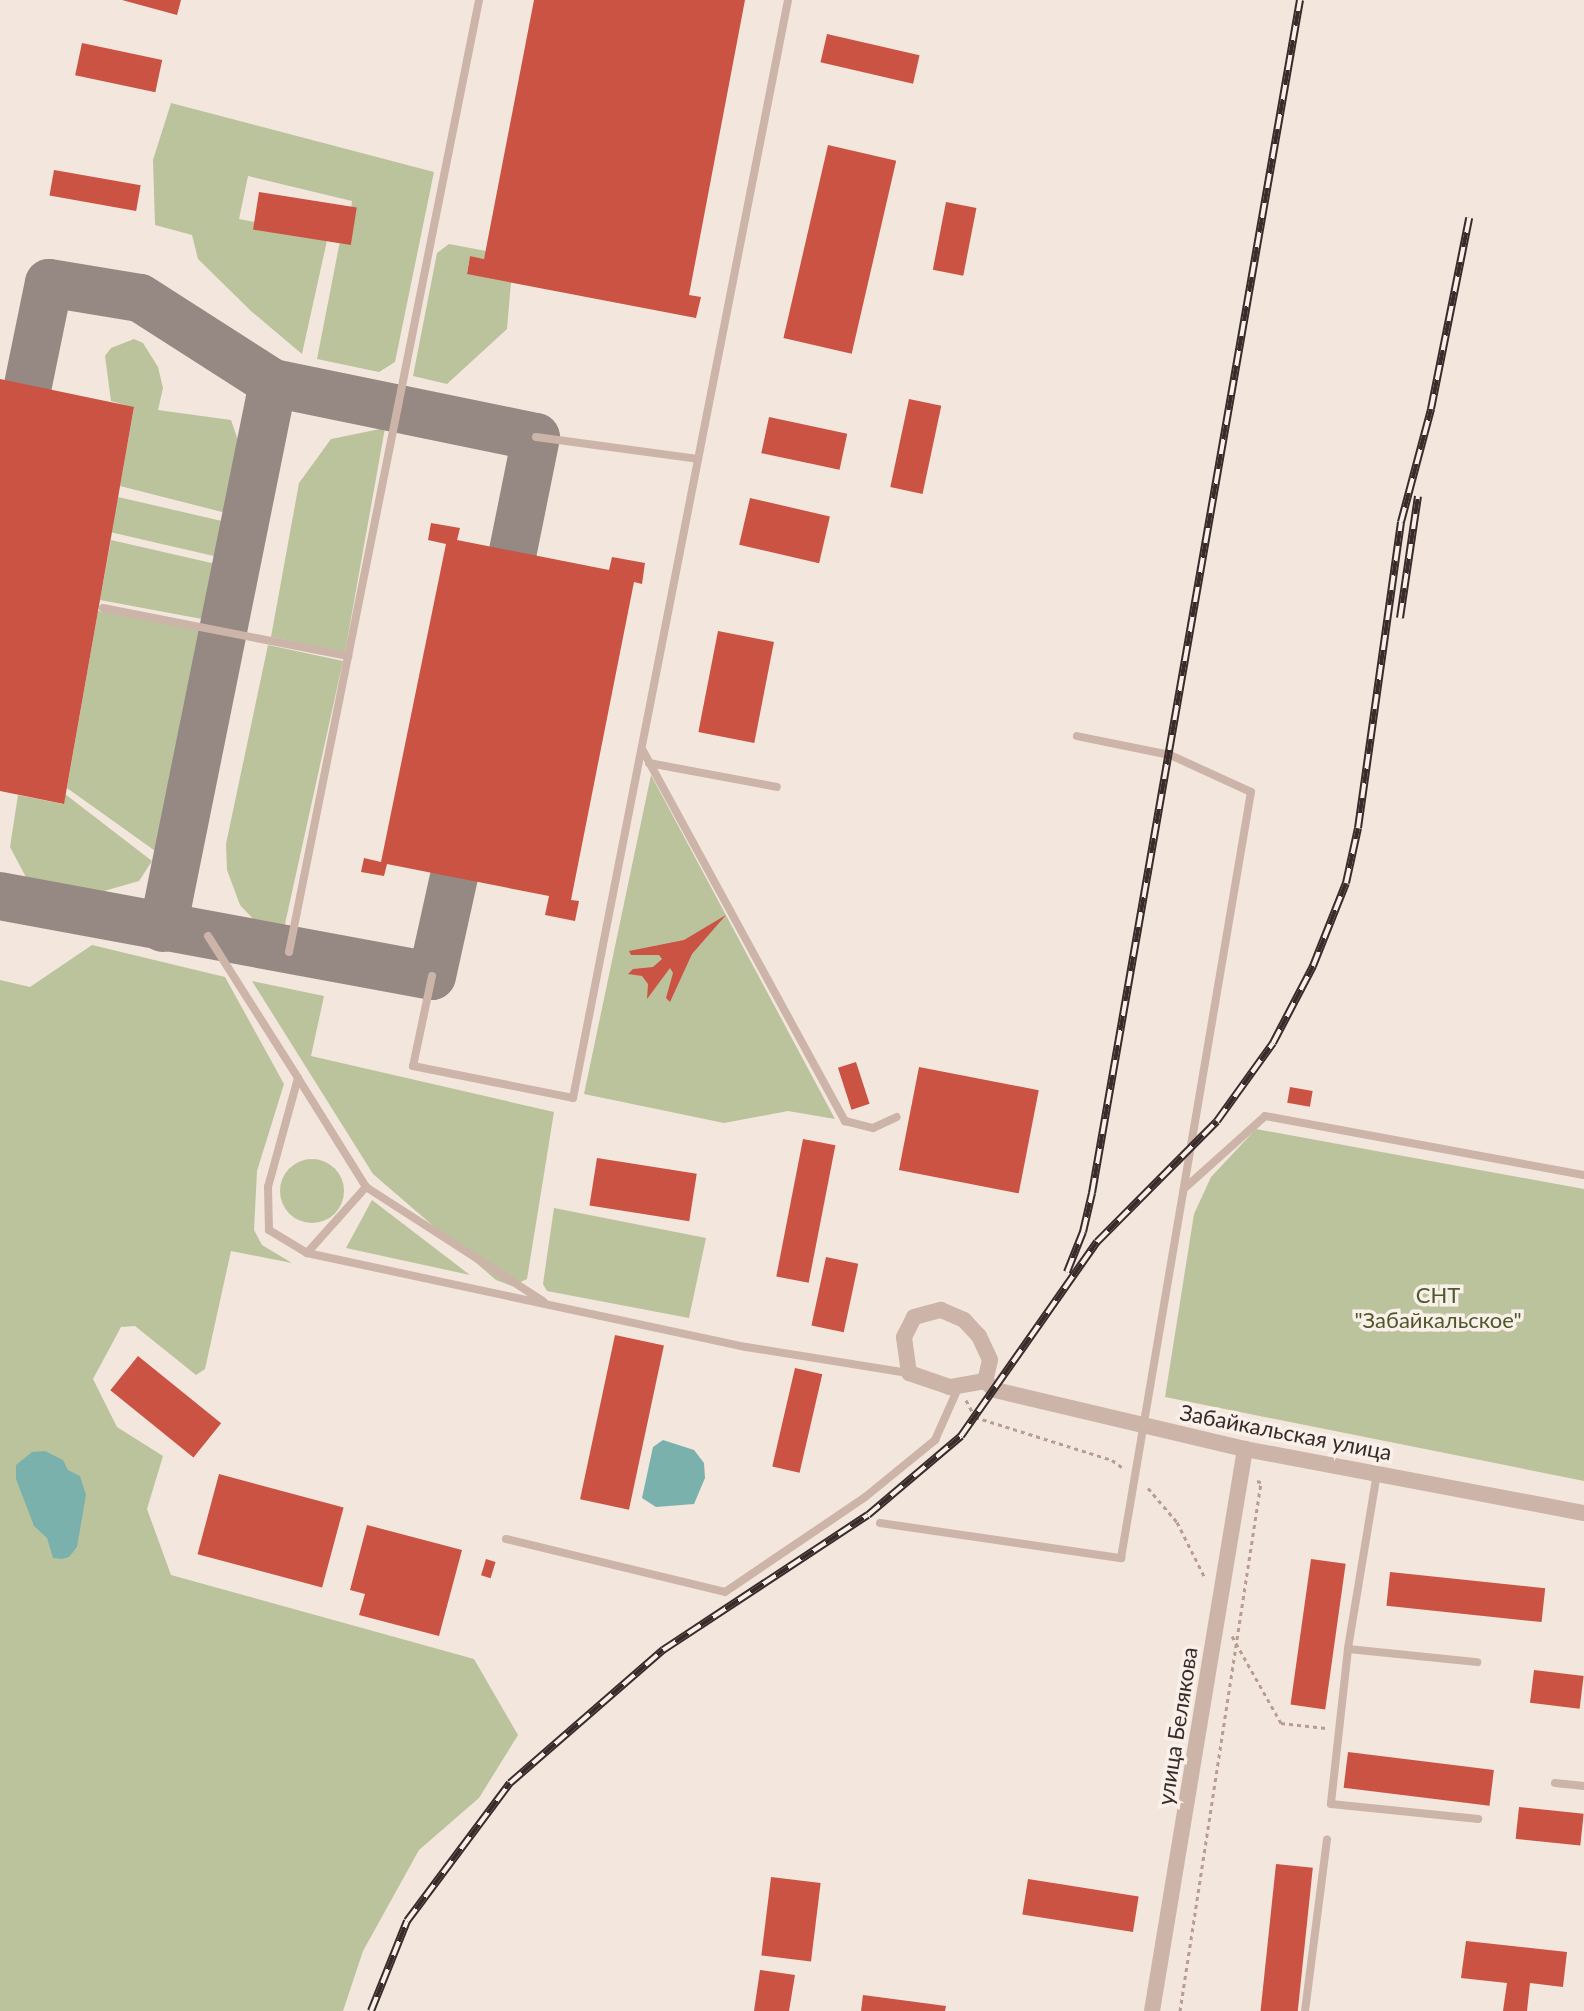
<!DOCTYPE html>
<meta charset="utf-8">
<style>
body{margin:0}
#map{position:relative;width:1584px;height:2011px;overflow:hidden;background:#f3e6dd;font-family:Lato,sans-serif}
div>[style]{position:absolute}
[style*='--x']{left:calc(var(--x)*1px);top:calc(var(--y)*1px);width:calc(var(--w)*1px);rotate:calc(var(--a)*1deg)}
.green>*{inset:0;background:#bbc39c;transform-origin:0 0}
.round{border-radius:50%}
.water>*{inset:0;background:#7bb1ac}
.taxiway>*{height:48px;margin:-24px;padding:0 24px;transform-origin:24px;border-radius:24px;background:#968883}
.building>*{inset:0;background:#ca5344;transform-origin:0 0}
.path>*{height:3px;margin-top:-1.5px;transform-origin:0;background:repeating-linear-gradient(90deg,#b89d92 0 4px,transparent 0 8px)}
.service>*{height:8px;margin:-4px;padding:0 4px;transform-origin:4px;border-radius:4px;background:#ccb4a8}
.minor>*{height:16px;margin:-8px;padding:0 8px;transform-origin:8px;border-radius:8px;background:#ccb4a8}
.rail>*{height:8px;margin-top:-4px;transform-origin:0;background:repeating-linear-gradient(90deg,#faf0ea 0 15px,#382b29 0 30px);box-sizing:border-box;border-block:2px solid #382b29}
span{translate:-50% -50%;white-space:nowrap;text-align:center;line-height:1.15;-webkit-text-stroke:7px #faf0ea;paint-order:stroke}
.park-label{font-size:22px;color:#4d582b}
.street-label{font-size:22px;color:#382b29}
</style>
<div id="map">
<div class="green">
<div style="clip-path:polygon(171px 103px,434px 172px,395px 362px,379px 372px,317px 359px,340px 241px,347px 240px,352px 201px,248px 176px,239px 219px,328px 236px,302px 354px,251px 311px,198px 259px,192px 235px,155px 225px,153px 160px)"></div>
<div style="clip-path:polygon(449px 244px,486px 251px,484px 259px,470px 256px,467px 273px,511px 282px,507px 329px,447px 384px,413px 376px,437px 253px)"></div>
<div style="clip-path:polygon(134px 339px,143px 343px,158px 367px,163px 388px,158px 410px,231px 420px,248px 469px,238px 516px,120px 486px,134px 408px,111px 401px,105px 356px,111px 348px)"></div>
<div style="clip-path:polygon(385px 428px,345px 652px,271px 637px,299px 483px,331px 439px)"></div>
<div style="left:118px;top:497px;width:121px;height:36px;rotate:13deg"></div>
<div style="clip-path:polygon(111px 540px,229px 567px,218px 615px,210px 614px,202px 619px,100px 600px)"></div>
<div style="clip-path:polygon(98px 611px,199px 628px,203px 639px,212px 642px,170px 839px,158px 853px,67px 788px)"></div>
<div style="clip-path:polygon(268px 645px,343px 661px,283px 933px,258px 924px,240px 905px,227px 870px,226px 844px)"></div>
<div style="clip-path:polygon(651px 775px,835px 1119px,788px 1111px,724px 1123px,584px 1094px)"></div>
<div style="clip-path:polygon(65px 794px,152px 861px,139px 881px,90px 895px,28px 881px,10px 847px,18px 795px,63px 804px)"></div>
<div style="clip-path:polygon(92px 945px,225px 977px,284px 1084px,257px 1171px,254px 1230px,262px 1245px,292px 1263px,231px 1251px,205px 1369px,196px 1375px,135px 1326px,121px 1327px,93px 1379px,117px 1427px,163px 1456px,147px 1509px,171px 1575px,474px 1659px,518px 1735px,479px 1798px,419px 1850px,363px 1951px,343px 2011px,0 2011px,0 980px,30px 987px)"></div>
<div style="clip-path:polygon(252px 981px,324px 996px,311px 1056px,554px 1112px,527px 1279px,512px 1286px,496px 1280px,373px 1174px)"></div>
<div style="clip-path:polygon(1256px 1129px,1584px 1189px,1584px 1481px,1165px 1397px,1194px 1214px,1211px 1177px)"></div>
<div class="round" style="left:280px;top:1159px;width:64px;height:64px"></div>
<div style="clip-path:polygon(372px 1200px,470px 1275px,346px 1248px)"></div>
<div style="clip-path:polygon(554px 1208px,706px 1238px,689px 1318px,547px 1291px,543px 1284px)"></div>
</div>
<div class="water">
<div style="clip-path:polygon(663px 1440px,694px 1450px,704px 1463px,705px 1478px,694px 1504px,656px 1507px,642px 1498px,653px 1447px)"></div>
<div style="clip-path:polygon(45px 1451px,63px 1460px,68px 1470px,80px 1476px,86px 1495px,77px 1547px,69px 1557px,62px 1559px,53px 1558px,47px 1538px,34px 1526px,16px 1479px,16px 1465px,32px 1452px)"></div>
</div>
<div class="taxiway">
<div style="--x:28;--y:385;--w:104;--a:-78.4"></div>
<div style="--x:49;--y:283;--w:92;--a:9.4"></div>
<div style="--x:140;--y:298;--w:158;--a:32.6"></div>
<div style="--x:0;--y:896;--w:439;--a:10.5"></div>
<div style="--x:432;--y:976;--w:101;--a:-77.5"></div>
<div style="--x:163;--y:928;--w:556;--a:-78.59"></div>
<div style="--x:273;--y:383;--w:268;--a:11.6"></div>
<div style="--x:536;--y:437;--w:116;--a:101.4"></div>
</div>
<div class="building">
<div style="clip-path:polygon(122px 0,181px 0,177px 15px)"></div>
<div style="clip-path:polygon(534px 0,745px 0,689px 295px,701px 297px,696px 318px,467px 274px,470px 256px,484px 259px)"></div>
<div style="left:827px;top:34px;width:95px;height:29px;rotate:13deg"></div>
<div style="left:82px;top:43px;width:82px;height:33px;rotate:12deg"></div>
<div style="left:828px;top:145px;width:70px;height:198px;rotate:13deg"></div>
<div style="left:54px;top:170px;width:88px;height:26px;rotate:10deg"></div>
<div style="left:259px;top:192px;width:99px;height:38px;rotate:9deg"></div>
<div style="left:946px;top:202px;width:31px;height:69px;rotate:11deg"></div>
<div style="clip-path:polygon(0 379px,134px 407px,64px 804px,0 791px)"></div>
<div style="left:909px;top:399px;width:33px;height:90px;rotate:12deg"></div>
<div style="left:769px;top:417px;width:80px;height:37px;rotate:12deg"></div>
<div style="left:750px;top:498px;width:82px;height:48px;rotate:13deg"></div>
<div style="clip-path:polygon(431px 523px,460px 528px,457px 540px,609px 570px,612px 557px,645px 563px,642px 584px,634px 582px,571px 900px,579px 901px,575px 921px,545px 915px,549px 896px,387px 864px,384px 876px,361px 872px,364px 858px,381px 862px,446px 544px,428px 540px)"></div>
<div style="left:718px;top:631px;width:57px;height:103px;rotate:11deg"></div>
<div style="clip-path:polygon(726px 915px,692px 954px,670px 1002px,666px 998px,673px 973px,670px 968px,647px 999px,648px 984px,642px 976px,628px 974px,633px 969px,653px 967px,662px 959px,659px 955px,631px 955px,629px 951px,684px 940px)"></div>
<div style="left:856px;top:1062px;width:44px;height:19px;rotate:72deg"></div>
<div style="left:919px;top:1067px;width:122px;height:105px;rotate:11deg"></div>
<div style="left:1290px;top:1087px;width:23px;height:16px;rotate:10deg"></div>
<div style="left:803px;top:1139px;width:33px;height:140px;rotate:11deg"></div>
<div style="left:597px;top:1158px;width:101px;height:48px;rotate:9deg"></div>
<div style="left:826px;top:1257px;width:33px;height:70px;rotate:12deg"></div>
<div style="left:615px;top:1335px;width:50px;height:168px;rotate:12deg"></div>
<div style="left:138px;top:1356px;width:107px;height:44px;rotate:39deg"></div>
<div style="left:795px;top:1368px;width:28px;height:101px;rotate:13deg"></div>
<div style="left:219px;top:1474px;width:129px;height:83px;rotate:15deg"></div>
<div style="clip-path:polygon(367px 1525px,462px 1550px,439px 1636px,359px 1615px,365px 1594px,350px 1590px)"></div>
<div style="left:486px;top:1559px;width:10px;height:17px;rotate:17deg"></div>
<div style="left:1311px;top:1559px;width:35px;height:147px;rotate:8deg"></div>
<div style="left:1390px;top:1572px;width:156px;height:34px;rotate:6deg"></div>
<div style="left:1534px;top:1670px;width:50px;height:33px;rotate:7deg"></div>
<div style="left:1348px;top:1752px;width:147px;height:36px;rotate:7deg"></div>
<div style="left:1519px;top:1807px;width:65px;height:32px;rotate:6deg"></div>
<div style="left:1276px;top:1864px;width:37px;height:148px;rotate:6deg"></div>
<div style="left:771px;top:1877px;width:50px;height:79px;rotate:7deg"></div>
<div style="left:1028px;top:1879px;width:112px;height:36px;rotate:9deg"></div>
<div style="clip-path:polygon(1466px 1941px,1567px 1952px,1563px 1987px,1530px 1983px,1527px 2011px,1503px 2011px,1507px 1983px,1461px 1978px)"></div>
<div style="clip-path:polygon(760px 1970px,795px 1975px,789px 2011px,754px 2011px)"></div>
<div style="clip-path:polygon(863px 1995px,946px 2006px,945px 2011px,861px 2011px)"></div>
</div>
<div class="path">
<div style="--x:966;--y:1400;--w:19;--a:62"></div>
<div style="--x:975;--y:1417;--w:144;--a:17.4"></div>
<div style="--x:1112;--y:1460;--w:14;--a:36"></div>
<div style="--x:1148;--y:1488;--w:45;--a:49.5"></div>
<div style="--x:1177;--y:1522;--w:63;--a:63.4"></div>
<div style="--x:1232;--y:1636;--w:100;--a:60.6"></div>
<div style="--x:1281;--y:1723;--w:45;--a:6.3"></div>
<div style="--x:1180;--y:2011;--w:535;--a:-81.29"></div>
<div style="--x:1261;--y:1482;--w:5;--a:-169"></div>
</div>
<div class="service">
<div style="--x:536;--y:437;--w:163;--a:7.7"></div>
<div style="--x:103;--y:608;--w:250;--a:11.1"></div>
<div style="--x:642;--y:749;--w:424;--a:61.4"></div>
<div style="--x:845;--y:1121;--w:29;--a:14"></div>
<div style="--x:873;--y:1128;--w:26;--a:-25"></div>
<div style="--x:649;--y:763;--w:130;--a:10.6"></div>
<div style="--x:208;--y:936;--w:168;--a:57.6"></div>
<div style="--x:298;--y:1078;--w:113;--a:105.4"></div>
<div style="--x:268;--y:1187;--w:43;--a:88.7"></div>
<div style="--x:269;--y:1230;--w:44;--a:31.2"></div>
<div style="--x:307;--y:1253;--w:449;--a:12.1"></div>
<div style="--x:746;--y:1347;--w:164;--a:9.1"></div>
<div style="--x:289;--y:952;--w:971;--a:-78.71"></div>
<div style="--x:432;--y:976;--w:92;--a:101.9"></div>
<div style="--x:413;--y:1066;--w:163;--a:11.3"></div>
<div style="--x:573;--y:1098;--w:1119;--a:-78.92"></div>
<div style="--x:298;--y:1078;--w:128;--a:58"></div>
<div style="--x:366;--y:1187;--w:211;--a:32.8"></div>
<div style="--x:1186;--y:1187;--w:106;--a:-41.9"></div>
<div style="--x:1265;--y:1116;--w:324;--a:10.5"></div>
<div style="--x:307;--y:1253;--w:89;--a:-48.2"></div>
<div style="--x:1377;--y:1473;--w:178;--a:99.4"></div>
<div style="--x:1348;--y:1649;--w:156;--a:96.3"></div>
<div style="--x:1331;--y:1804;--w:148;--a:5.8"></div>
<div style="--x:880;--y:1523;--w:244;--a:8.3"></div>
<div style="--x:1121;--y:1558;--w:777;--a:-80.37"></div>
<div style="--x:1251;--y:792;--w:89;--a:-155.4"></div>
<div style="--x:1170;--y:755;--w:95;--a:-168.5"></div>
<div style="--x:506;--y:1539;--w:225;--a:13.6"></div>
<div style="--x:725;--y:1592;--w:168;--a:-34.1"></div>
<div style="--x:864;--y:1498;--w:92;--a:-39.2"></div>
<div style="--x:935;--y:1440;--w:59;--a:-66"></div>
<div style="--x:1348;--y:1649;--w:130;--a:5.8"></div>
<div style="--x:1555;--y:1783;--w:29;--a:6"></div>
<div style="--x:1305;--y:2011;--w:173;--a:-82.7"></div>
</div>
<div class="minor">
<div style="--x:941;--y:1310;--w:25;--a:23"></div>
<div style="--x:964;--y:1320;--w:22;--a:47"></div>
<div style="--x:979;--y:1336;--w:26;--a:65"></div>
<div style="--x:990;--y:1360;--w:22;--a:103"></div>
<div style="--x:985;--y:1381;--w:36;--a:170"></div>
<div style="--x:950;--y:1387;--w:43;--a:-161.1"></div>
<div style="--x:909;--y:1373;--w:36;--a:-98"></div>
<div style="--x:904;--y:1337;--w:22;--a:-63"></div>
<div style="--x:914;--y:1317;--w:28;--a:-15"></div>
<div style="--x:985;--y:1381;--w:13;--a:42"></div>
<div style="--x:995;--y:1390;--w:257;--a:13.3"></div>
<div style="--x:1245;--y:1449;--w:345;--a:10.7"></div>
<div style="--x:1152;--y:2011;--w:570;--a:-80.6"></div>
</div>
<div class="rail">
<div style="--x:1400;--y:618;--w:123;--a:-81.6"></div>
<div style="--x:1067;--y:1272;--w:43;--a:-68.2"></div>
<div style="--x:1083;--y:1232;--w:40;--a:-77"></div>
<div style="--x:1092;--y:1193;--w:1211;--a:-80.11"></div>
<div style="--x:371;--y:2011;--w:97;--a:-68.2"></div>
<div style="--x:407;--y:1921;--w:172;--a:-53.3"></div>
<div style="--x:510;--y:1783;--w:203;--a:-41"></div>
<div style="--x:663;--y:1650;--w:245;--a:-33.4"></div>
<div style="--x:868;--y:1515;--w:122;--a:-40.3"></div>
<div style="--x:961;--y:1436;--w:237;--a:-55"></div>
<div style="--x:1097;--y:1242;--w:170;--a:-45.2"></div>
<div style="--x:1217;--y:1121;--w:96;--a:-54.3"></div>
<div style="--x:1273;--y:1043;--w:87;--a:-62.5"></div>
<div style="--x:1313;--y:966;--w:89;--a:-68.3"></div>
<div style="--x:1346;--y:883;--w:56;--a:-77.7"></div>
<div style="--x:1358;--y:828;--w:309;--a:-82"></div>
<div style="--x:1401;--y:522;--w:117;--a:-75.1"></div>
<div style="--x:1431;--y:409;--w:195;--a:-78.7"></div>
</div>
<div class="park-label">
<span style="left:1438px;top:1307px">СНТ<br>"Забайкальское"</span>
</div>
<div class="street-label">
<span style="left:1286px;top:1432px;rotate:11deg">Забайкальская улица</span>
<span style="left:1177px;top:1726px;rotate:-81deg">улица Белякова</span>
</div>
</div>
